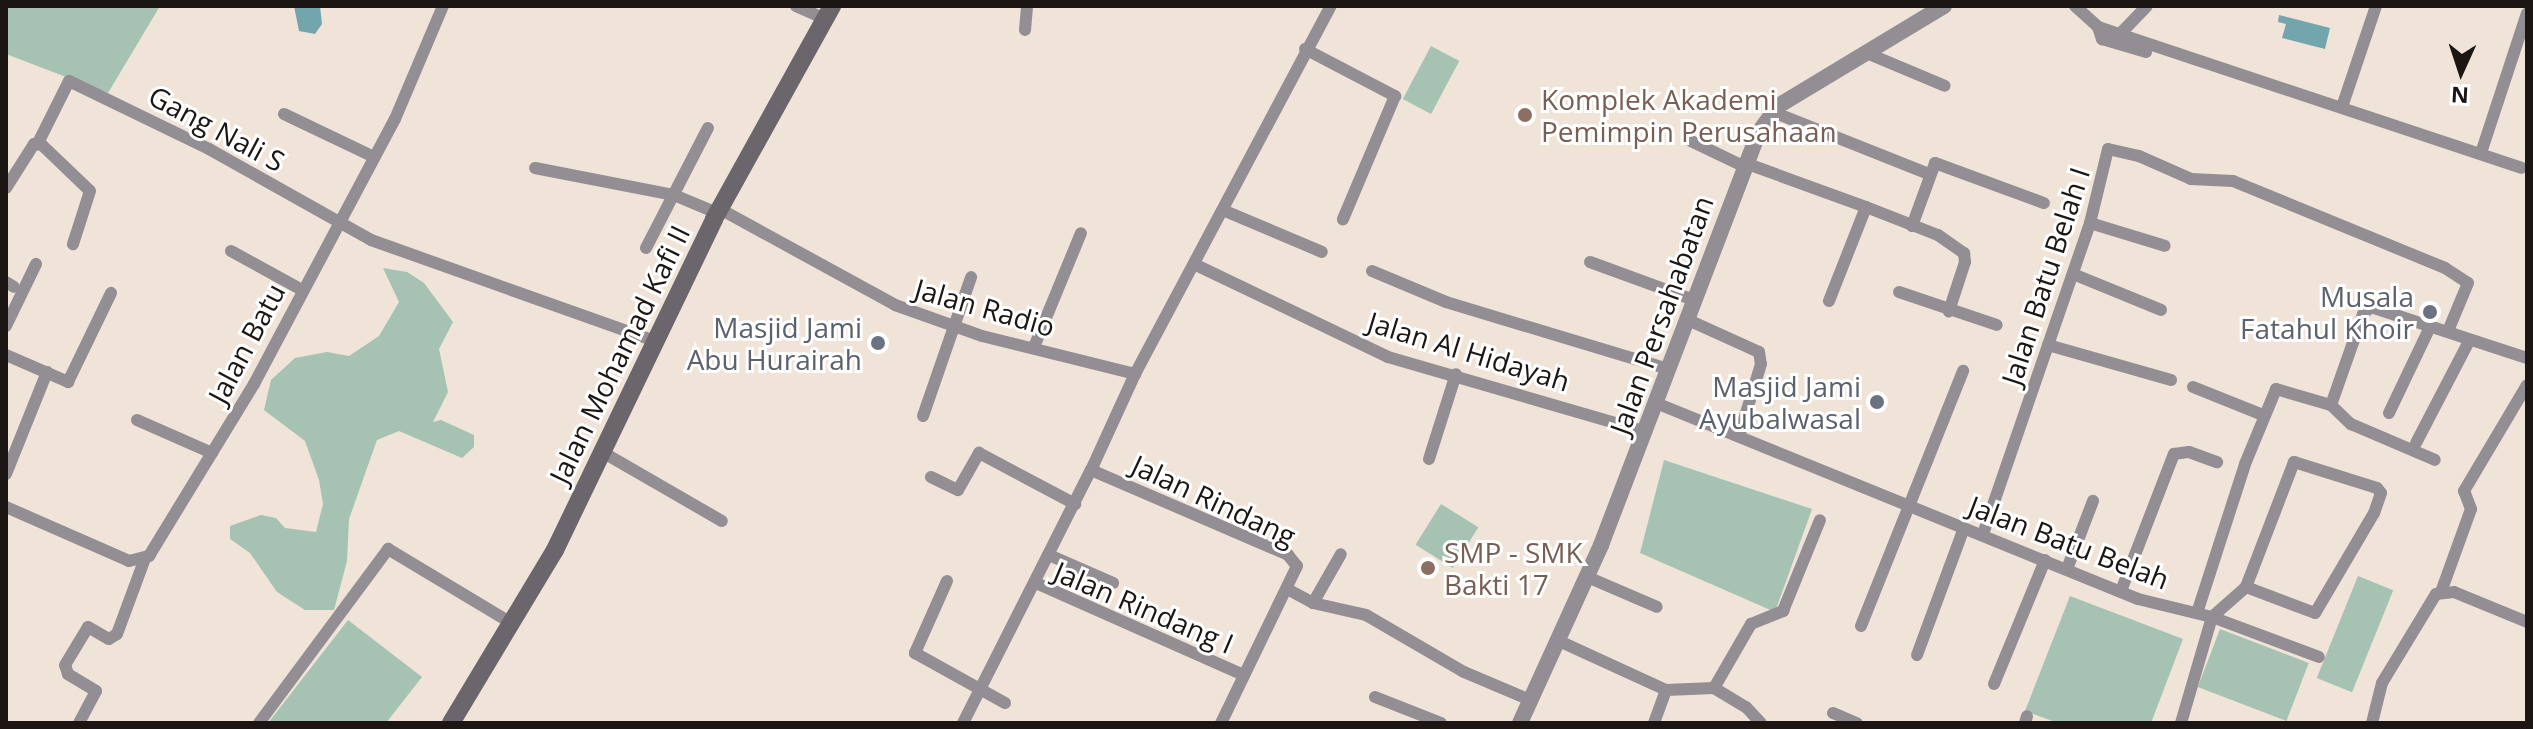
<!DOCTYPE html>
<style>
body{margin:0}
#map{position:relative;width:2533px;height:729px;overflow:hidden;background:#f0e3d8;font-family:"Open Sans",sans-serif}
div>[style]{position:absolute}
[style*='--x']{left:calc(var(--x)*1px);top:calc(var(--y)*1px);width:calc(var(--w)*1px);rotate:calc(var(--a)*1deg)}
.green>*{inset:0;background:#a5c2b3;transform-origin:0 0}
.water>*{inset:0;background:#72a6ac}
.minor>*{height:12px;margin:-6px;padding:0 6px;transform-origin:6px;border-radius:6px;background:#938e93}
.tertiary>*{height:16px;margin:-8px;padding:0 8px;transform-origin:8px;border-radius:8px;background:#938e93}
.secondary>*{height:18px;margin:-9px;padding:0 9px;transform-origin:9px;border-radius:9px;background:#6b656c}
.dots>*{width:22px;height:22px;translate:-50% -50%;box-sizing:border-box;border:4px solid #fff;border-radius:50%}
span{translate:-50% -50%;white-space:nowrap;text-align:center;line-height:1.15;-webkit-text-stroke:6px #fff;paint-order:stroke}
.education-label{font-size:28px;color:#785e54}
.left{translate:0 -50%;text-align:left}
.street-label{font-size:28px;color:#1b1613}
.worship-label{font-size:28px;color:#5b616d}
.right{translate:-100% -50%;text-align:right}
.frame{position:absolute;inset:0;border:8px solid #1b1613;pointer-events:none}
.north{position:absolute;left:2421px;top:32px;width:80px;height:80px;-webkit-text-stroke:6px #fff;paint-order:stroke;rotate:183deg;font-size:22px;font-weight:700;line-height:32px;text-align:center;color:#1b1613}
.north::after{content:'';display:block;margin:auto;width:28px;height:36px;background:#1b1613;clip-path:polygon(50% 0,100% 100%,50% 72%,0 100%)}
</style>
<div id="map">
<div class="green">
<div style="clip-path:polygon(6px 6px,160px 6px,108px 93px,6px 54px)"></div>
<div style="left:1431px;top:46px;width:32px;height:60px;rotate:28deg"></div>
<div style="clip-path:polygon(383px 268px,407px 272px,424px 283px,453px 322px,439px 349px,448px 392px,433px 422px,441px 420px,474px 435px,474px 447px,462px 458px,399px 431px,377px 440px,349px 519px,347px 561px,334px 610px,305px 610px,277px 592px,250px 553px,230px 539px,230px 526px,261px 515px,276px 518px,285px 528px,316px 532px,323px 504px,319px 480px,305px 441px,264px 410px,271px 380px,295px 358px,327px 352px,349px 356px,379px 336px,399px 302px)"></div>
<div style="clip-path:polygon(1664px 460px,1812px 509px,1775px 612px,1640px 553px)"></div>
<div style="left:1441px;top:504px;width:44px;height:48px;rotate:32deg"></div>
<div style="left:2358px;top:576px;width:38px;height:110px;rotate:22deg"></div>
<div style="clip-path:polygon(2070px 596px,2183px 639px,2151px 723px,2058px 723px,2025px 711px)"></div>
<div style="clip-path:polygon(348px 620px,422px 677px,386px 723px,268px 723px)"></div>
<div style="left:2220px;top:629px;width:95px;height:62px;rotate:21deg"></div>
</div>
<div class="water">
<div style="clip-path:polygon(320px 6px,322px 24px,315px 34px,299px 31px,294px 6px)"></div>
<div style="clip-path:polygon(2279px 15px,2330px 28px,2325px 49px,2282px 38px,2286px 24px,2278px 22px)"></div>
</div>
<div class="minor">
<div style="--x:796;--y:6;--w:32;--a:24"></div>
<div style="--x:2075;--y:6;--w:31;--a:42"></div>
<div style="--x:2098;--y:27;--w:446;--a:18.4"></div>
<div style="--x:2098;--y:27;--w:13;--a:72"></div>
<div style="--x:2102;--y:39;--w:46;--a:16.5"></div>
<div style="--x:1025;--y:30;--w:24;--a:-85"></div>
<div style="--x:2119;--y:35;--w:40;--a:-46"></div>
<div style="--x:1305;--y:49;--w:102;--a:27.6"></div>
<div style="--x:1395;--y:96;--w:134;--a:112.9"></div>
<div style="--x:1869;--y:54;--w:82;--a:22.8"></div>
<div style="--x:2342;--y:107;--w:107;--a:-71.4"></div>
<div style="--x:1773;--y:112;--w:168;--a:21.7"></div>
<div style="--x:284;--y:114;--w:100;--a:25.5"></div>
<div style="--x:1691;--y:141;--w:58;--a:25.7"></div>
<div style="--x:38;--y:143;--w:69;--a:-63.4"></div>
<div style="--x:69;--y:81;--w:156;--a:25.9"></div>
<div style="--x:209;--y:149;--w:186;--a:29.3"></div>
<div style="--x:371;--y:240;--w:301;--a:19.6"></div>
<div style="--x:2481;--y:153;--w:147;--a:-71.8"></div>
<div style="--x:1745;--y:163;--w:129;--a:20"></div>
<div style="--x:1866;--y:207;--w:101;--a:111.5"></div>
<div style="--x:535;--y:168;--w:142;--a:11"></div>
<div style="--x:674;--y:195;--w:47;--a:22.7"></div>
<div style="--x:6;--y:188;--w:52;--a:-57.5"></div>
<div style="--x:34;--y:144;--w:8;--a:7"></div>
<div style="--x:42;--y:145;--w:66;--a:43.8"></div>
<div style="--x:90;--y:191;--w:56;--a:107.8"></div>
<div style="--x:1866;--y:207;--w:77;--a:21.3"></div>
<div style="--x:1938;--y:235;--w:32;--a:35"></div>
<div style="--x:1964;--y:253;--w:9;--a:84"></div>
<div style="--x:1965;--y:262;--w:52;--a:108.1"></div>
<div style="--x:720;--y:209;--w:200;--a:28.7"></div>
<div style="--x:895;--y:305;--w:92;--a:19.6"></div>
<div style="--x:982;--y:336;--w:158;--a:13.9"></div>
<div style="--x:1135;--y:374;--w:417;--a:-62"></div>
<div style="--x:1225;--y:211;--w:105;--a:22.9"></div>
<div style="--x:2090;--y:223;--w:78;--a:17"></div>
<div style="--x:1912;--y:226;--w:67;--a:-69.9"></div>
<div style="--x:1935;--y:163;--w:116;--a:20.2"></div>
<div style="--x:646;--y:248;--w:135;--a:-62.7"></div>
<div style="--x:231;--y:251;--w:79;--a:28.8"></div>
<div style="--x:1590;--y:262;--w:111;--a:20.1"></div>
<div style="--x:1196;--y:265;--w:213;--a:25.6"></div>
<div style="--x:1388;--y:357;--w:269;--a:16.2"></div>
<div style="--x:1372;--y:271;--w:80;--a:22.7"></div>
<div style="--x:1446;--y:302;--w:232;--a:16.8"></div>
<div style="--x:2073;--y:274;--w:95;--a:22.2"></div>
<div style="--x:6;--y:282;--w:9;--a:32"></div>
<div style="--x:1899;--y:292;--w:103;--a:18.6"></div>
<div style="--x:1686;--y:319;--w:80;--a:24.3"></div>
<div style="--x:1759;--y:352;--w:12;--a:81"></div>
<div style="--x:1761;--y:364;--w:75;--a:107"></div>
<div style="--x:6;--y:326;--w:69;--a:-64.2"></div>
<div style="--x:2048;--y:345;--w:128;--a:15.9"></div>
<div style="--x:1034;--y:347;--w:123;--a:-67.6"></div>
<div style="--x:6;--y:355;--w:68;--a:23.5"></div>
<div style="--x:68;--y:382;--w:99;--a:-64.2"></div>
<div style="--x:1135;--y:374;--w:106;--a:114.6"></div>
<div style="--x:1091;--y:470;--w:215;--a:23.3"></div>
<div style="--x:1288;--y:555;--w:14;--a:51"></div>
<div style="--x:1297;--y:566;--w:174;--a:115.8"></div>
<div style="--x:2193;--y:387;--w:75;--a:21.8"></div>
<div style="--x:1656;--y:403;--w:520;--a:22.13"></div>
<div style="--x:2138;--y:599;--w:76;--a:13.7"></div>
<div style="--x:2212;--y:617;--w:45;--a:-41.4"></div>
<div style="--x:2246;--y:587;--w:134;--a:-69"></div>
<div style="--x:2294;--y:462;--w:87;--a:17.4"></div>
<div style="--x:2377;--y:488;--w:6;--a:51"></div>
<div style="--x:2381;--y:493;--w:21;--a:109"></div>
<div style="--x:2374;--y:513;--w:116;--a:120.5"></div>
<div style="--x:2315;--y:613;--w:74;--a:-159.4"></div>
<div style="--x:2331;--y:405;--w:96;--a:-70.6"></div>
<div style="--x:2363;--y:314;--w:11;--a:-41"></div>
<div style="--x:2371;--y:307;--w:164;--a:18.1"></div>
<div style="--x:2389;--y:413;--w:95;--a:-64.5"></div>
<div style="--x:923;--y:416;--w:147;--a:-70.9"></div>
<div style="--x:137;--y:420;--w:82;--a:23.7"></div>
<div style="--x:2416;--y:443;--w:115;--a:-62.5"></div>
<div style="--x:604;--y:453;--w:136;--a:30"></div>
<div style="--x:1429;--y:459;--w:89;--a:-72.4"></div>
<div style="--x:6;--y:474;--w:110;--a:-68.1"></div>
<div style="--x:931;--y:477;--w:30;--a:26"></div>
<div style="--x:958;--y:490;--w:43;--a:-60.4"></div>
<div style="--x:979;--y:453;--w:109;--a:28"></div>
<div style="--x:6;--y:507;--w:134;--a:23.7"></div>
<div style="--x:129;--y:561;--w:21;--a:-14"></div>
<div style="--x:149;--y:556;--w:202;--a:-58.6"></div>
<div style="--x:254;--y:384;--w:300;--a:-62"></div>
<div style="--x:395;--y:119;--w:123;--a:-67"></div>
<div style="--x:1983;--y:534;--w:329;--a:-71"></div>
<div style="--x:2090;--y:223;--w:76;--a:-76.3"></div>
<div style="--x:2108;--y:149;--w:32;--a:13"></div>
<div style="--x:2139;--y:156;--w:57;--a:23.9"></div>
<div style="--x:2191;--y:179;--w:42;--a:2.7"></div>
<div style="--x:2233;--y:181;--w:229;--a:22.3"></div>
<div style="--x:2445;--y:268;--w:27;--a:33"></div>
<div style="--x:2468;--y:283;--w:52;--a:112.6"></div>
<div style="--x:1049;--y:555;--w:70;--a:23.6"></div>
<div style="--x:2067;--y:569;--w:73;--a:-69.1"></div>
<div style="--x:1585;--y:576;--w:78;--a:23.3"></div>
<div style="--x:947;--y:581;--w:79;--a:114"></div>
<div style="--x:915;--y:653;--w:103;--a:29.1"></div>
<div style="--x:1036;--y:583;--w:227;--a:23.9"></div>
<div style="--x:1289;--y:590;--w:27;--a:28"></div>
<div style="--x:1313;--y:603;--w:56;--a:-60.3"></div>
<div style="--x:2121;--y:591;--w:147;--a:-68.9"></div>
<div style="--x:2174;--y:454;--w:15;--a:-8"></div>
<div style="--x:2189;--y:452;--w:30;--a:20"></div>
<div style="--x:2441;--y:592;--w:88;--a:-70.1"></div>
<div style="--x:2471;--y:509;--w:19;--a:-111"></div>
<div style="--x:2464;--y:491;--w:123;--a:-59.3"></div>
<div style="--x:1313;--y:603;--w:54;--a:12.8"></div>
<div style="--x:1366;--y:615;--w:113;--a:30.2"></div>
<div style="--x:1464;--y:672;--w:72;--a:23"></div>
<div style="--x:2197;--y:613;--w:157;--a:-72.1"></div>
<div style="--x:2245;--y:464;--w:81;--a:-67.5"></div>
<div style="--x:2276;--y:389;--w:57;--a:16.2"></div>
<div style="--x:2331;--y:405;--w:28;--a:44"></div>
<div style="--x:2351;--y:424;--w:91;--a:23.2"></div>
<div style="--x:1861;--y:626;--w:275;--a:-68.2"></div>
<div style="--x:1559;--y:641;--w:118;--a:24.6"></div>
<div style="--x:1666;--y:690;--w:48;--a:-2.4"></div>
<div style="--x:1714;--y:688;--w:37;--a:31"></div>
<div style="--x:1746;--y:707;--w:22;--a:47"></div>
<div style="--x:1917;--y:655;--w:135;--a:-69.7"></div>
<div style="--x:1994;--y:684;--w:134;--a:-67.6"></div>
<div style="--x:1714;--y:688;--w:74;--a:-60"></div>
<div style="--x:1751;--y:624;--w:35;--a:-22"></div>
<div style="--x:1783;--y:611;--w:98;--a:-67.9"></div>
<div style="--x:1375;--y:697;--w:71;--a:21.5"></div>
<div style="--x:1833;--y:713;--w:26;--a:23"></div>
<div style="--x:79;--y:723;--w:36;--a:-62"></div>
<div style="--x:96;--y:691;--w:33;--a:-149"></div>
<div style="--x:68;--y:674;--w:9;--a:-108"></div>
<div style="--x:65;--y:665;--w:44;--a:-58.8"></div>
<div style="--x:88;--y:627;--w:24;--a:30"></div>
<div style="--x:109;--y:639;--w:9;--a:-32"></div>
<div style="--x:117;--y:634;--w:78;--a:-69.7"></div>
<div style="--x:259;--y:723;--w:217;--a:-53.4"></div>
<div style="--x:388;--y:549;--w:146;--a:31"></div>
<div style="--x:963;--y:723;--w:284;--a:-63.2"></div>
<div style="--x:1654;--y:723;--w:35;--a:-70"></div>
<div style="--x:2025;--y:723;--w:7;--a:-74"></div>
<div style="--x:2181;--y:723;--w:110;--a:-73.7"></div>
<div style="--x:2212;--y:617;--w:114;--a:20.5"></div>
<div style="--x:2372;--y:723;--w:41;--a:-76"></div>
<div style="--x:2382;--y:683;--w:104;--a:-58.8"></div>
<div style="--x:2436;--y:594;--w:18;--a:-6"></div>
<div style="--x:2454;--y:592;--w:79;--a:22.3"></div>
</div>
<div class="tertiary">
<div style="--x:1520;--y:723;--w:196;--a:-65.5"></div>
<div style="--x:1601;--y:545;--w:442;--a:-69.1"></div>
<div style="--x:1759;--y:132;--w:32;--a:-54"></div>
<div style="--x:1778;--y:106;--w:194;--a:-31.1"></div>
</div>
<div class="secondary">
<div style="--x:451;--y:723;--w:202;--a:-59"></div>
<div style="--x:555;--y:550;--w:367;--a:-64.3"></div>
<div style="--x:714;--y:219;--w:244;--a:-61"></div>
</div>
<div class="dots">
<div style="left:1525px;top:115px;background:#8d6e63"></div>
<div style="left:2430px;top:312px;background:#6b7280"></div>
<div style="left:878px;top:343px;background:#6b7280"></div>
<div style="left:1877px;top:402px;background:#6b7280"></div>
<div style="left:1428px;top:568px;background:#8d6e63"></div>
</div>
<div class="education-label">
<span class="left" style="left:1541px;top:115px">Komplek Akademi<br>Pemimpin Perusahaan</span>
<span class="left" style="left:1444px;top:568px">SMP - SMK<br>Bakti 17</span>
</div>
<div class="street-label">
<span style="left:217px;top:128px;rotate:28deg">Gang Nali S</span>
<span style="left:2045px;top:276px;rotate:-72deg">Jalan Batu Belah I</span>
<span style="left:985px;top:307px;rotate:16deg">Jalan Radio</span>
<span style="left:1661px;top:315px;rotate:-70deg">Jalan Persahabatan</span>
<span style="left:246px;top:343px;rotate:-62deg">Jalan Batu</span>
<span style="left:1469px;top:351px;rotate:17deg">Jalan Al Hidayah</span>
<span style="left:619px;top:354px;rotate:-64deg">Jalan Mohamad Kafi II</span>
<span style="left:1214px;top:500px;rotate:25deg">Jalan Rindang</span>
<span style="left:2069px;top:542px;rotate:21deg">Jalan Batu Belah</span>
<span style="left:1144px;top:607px;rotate:23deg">Jalan Rindang I</span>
</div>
<div class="worship-label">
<span class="right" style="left:2414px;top:312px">Musala<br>Fatahul Khoir</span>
<span class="right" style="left:862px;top:343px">Masjid Jami<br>Abu Hurairah</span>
<span class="right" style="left:1861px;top:402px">Masjid Jami<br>Ayubalwasal</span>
</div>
<div class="frame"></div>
<div class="north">N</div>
</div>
